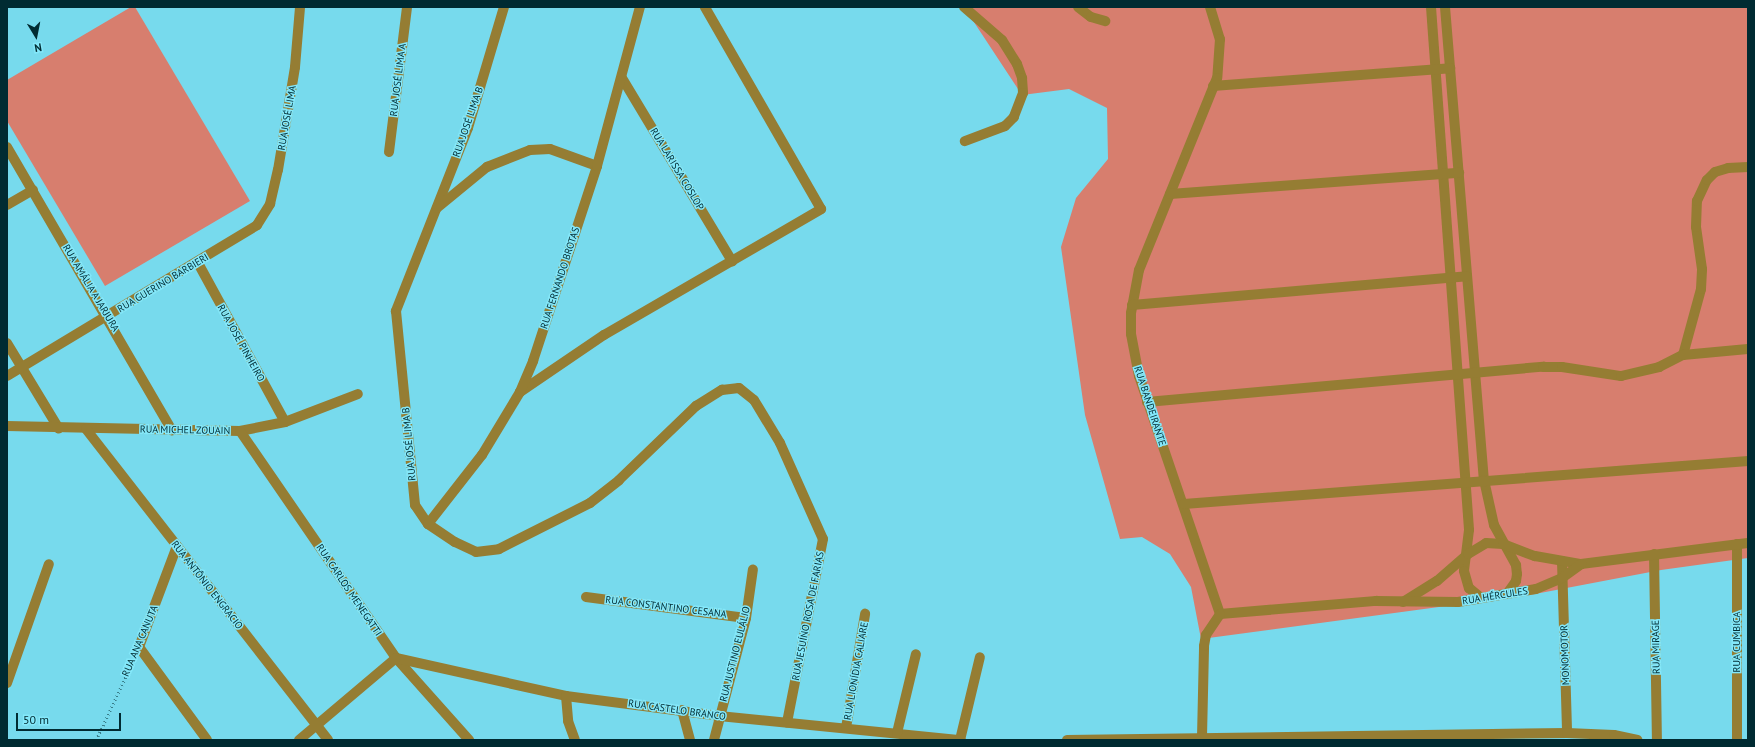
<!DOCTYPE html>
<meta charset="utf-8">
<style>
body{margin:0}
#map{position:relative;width:1755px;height:747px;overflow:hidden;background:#77daed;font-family:"PT Sans",sans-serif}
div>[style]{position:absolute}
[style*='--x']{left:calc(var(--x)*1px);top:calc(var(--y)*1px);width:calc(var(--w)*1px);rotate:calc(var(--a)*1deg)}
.green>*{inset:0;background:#d77e6e}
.path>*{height:2.5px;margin-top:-1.25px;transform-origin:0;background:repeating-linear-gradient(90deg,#387d89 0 1px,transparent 0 4px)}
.minor>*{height:10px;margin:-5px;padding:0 5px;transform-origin:5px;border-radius:5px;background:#957d33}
span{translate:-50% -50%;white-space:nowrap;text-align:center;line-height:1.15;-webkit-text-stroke:3px #84e8fa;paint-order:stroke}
.street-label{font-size:10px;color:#002b32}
.frame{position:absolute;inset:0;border:8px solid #002b32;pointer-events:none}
.north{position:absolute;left:16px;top:16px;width:40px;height:40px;-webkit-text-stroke:3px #84e8fa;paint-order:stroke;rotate:170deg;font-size:11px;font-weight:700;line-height:16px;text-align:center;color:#002b32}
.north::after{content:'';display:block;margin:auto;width:14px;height:18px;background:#002b32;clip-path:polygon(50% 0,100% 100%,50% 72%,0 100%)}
.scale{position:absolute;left:16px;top:713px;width:105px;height:18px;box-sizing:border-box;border:2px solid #002b32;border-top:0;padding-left:5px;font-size:12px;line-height:14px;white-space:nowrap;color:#002b32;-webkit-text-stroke:3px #84e8fa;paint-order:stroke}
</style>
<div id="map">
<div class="green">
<div style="clip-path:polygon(131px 7px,135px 7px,250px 201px,105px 286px,7px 121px,7px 80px)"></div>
<div style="clip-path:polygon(964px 7px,1748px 7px,1748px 558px,1661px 570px,1535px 594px,1201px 639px,1191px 587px,1170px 554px,1142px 537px,1120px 539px,1085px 415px,1061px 247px,1076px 198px,1108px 159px,1107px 108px,1069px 89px,1022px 95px)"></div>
</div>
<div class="path">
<div style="--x:96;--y:740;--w:89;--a:-64.9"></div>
</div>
<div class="minor">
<div style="--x:504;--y:7;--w:126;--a:106.6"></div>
<div style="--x:468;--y:128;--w:197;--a:111.5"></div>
<div style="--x:396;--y:311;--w:195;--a:84.4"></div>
<div style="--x:415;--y:505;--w:23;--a:56"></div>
<div style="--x:428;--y:524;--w:32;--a:34"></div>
<div style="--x:455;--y:542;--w:23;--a:25"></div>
<div style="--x:476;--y:552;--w:23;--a:-7"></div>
<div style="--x:499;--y:549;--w:102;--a:-26.8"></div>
<div style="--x:590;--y:503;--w:37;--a:-38"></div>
<div style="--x:619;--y:480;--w:107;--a:-43.9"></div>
<div style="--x:696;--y:406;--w:31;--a:-32"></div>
<div style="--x:722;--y:390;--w:17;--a:-7"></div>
<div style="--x:739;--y:388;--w:19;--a:39"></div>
<div style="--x:754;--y:400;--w:50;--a:58.8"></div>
<div style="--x:780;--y:443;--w:105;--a:65.9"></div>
<div style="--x:823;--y:539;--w:187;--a:101.1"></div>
<div style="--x:964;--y:7;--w:50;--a:41"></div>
<div style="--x:1002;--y:40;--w:28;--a:58"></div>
<div style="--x:1017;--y:64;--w:15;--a:70"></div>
<div style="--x:1022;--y:78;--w:15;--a:86"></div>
<div style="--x:1023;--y:93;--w:26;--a:111"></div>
<div style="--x:1014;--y:117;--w:13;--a:135"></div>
<div style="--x:1005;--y:126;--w:43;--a:159.4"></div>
<div style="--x:1078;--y:7;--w:16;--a:38"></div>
<div style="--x:1091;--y:17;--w:15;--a:16"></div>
<div style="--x:1210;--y:7;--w:34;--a:73"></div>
<div style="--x:1220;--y:39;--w:39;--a:94"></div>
<div style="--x:1217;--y:78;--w:207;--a:112.1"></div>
<div style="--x:1139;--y:270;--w:44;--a:100.5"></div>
<div style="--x:1131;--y:313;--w:21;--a:90"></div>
<div style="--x:1131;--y:334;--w:43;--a:79.2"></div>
<div style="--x:1139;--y:376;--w:251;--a:71.2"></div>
<div style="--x:1431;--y:7;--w:524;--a:85.84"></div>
<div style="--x:1469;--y:530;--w:41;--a:97"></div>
<div style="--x:1464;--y:571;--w:18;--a:74"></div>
<div style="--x:1469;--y:588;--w:14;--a:39"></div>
<div style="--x:1445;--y:7;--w:475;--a:85.3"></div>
<div style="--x:1484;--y:480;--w:46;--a:77.5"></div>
<div style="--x:1494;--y:525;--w:46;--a:61.2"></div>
<div style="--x:1516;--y:565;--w:9;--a:84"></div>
<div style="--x:1517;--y:574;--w:7;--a:98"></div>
<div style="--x:1516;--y:581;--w:16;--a:125"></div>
<div style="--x:622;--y:78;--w:214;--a:59"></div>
<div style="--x:1213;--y:86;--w:238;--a:-4.3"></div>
<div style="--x:7;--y:147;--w:328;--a:59.8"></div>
<div style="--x:389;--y:152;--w:146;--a:-82.9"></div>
<div style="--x:1170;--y:194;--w:290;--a:-4.2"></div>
<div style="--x:7;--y:205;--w:30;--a:-30"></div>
<div style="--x:437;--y:208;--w:65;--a:-39.4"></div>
<div style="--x:487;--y:167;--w:46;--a:-21.6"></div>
<div style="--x:530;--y:150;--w:20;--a:-3"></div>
<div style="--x:550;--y:149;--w:50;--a:19.9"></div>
<div style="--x:198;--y:263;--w:181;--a:61.3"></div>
<div style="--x:1132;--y:305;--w:336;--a:-4.9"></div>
<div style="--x:7;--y:343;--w:100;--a:58.8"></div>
<div style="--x:1683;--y:355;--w:68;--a:-74.7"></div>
<div style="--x:1701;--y:289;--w:20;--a:-87"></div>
<div style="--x:1702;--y:269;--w:42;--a:-98.1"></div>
<div style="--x:1696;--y:227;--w:26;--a:-88"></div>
<div style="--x:1697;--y:201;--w:23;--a:-65"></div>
<div style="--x:1707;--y:180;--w:11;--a:-45"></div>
<div style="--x:1715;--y:172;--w:14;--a:-17"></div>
<div style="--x:1728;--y:168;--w:20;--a:-3"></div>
<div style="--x:7;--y:376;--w:292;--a:-31.1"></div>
<div style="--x:257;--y:225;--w:25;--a:-58"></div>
<div style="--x:270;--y:204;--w:35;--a:-77"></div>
<div style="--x:278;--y:170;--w:104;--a:-80.6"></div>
<div style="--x:295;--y:67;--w:60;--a:-85.2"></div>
<div style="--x:520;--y:392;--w:102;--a:-34.2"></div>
<div style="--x:604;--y:335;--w:251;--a:-30.1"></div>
<div style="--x:821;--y:209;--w:233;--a:-119.9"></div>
<div style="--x:1147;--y:402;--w:398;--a:-5.1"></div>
<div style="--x:1543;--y:367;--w:19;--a:0"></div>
<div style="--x:1562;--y:367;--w:60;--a:8.7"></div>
<div style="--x:1621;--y:376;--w:39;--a:-13"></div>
<div style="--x:1659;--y:367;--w:27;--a:-27"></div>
<div style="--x:1683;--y:355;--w:65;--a:-5.3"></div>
<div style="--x:7;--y:426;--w:233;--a:1.2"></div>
<div style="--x:240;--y:431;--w:46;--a:-11.3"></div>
<div style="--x:285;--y:422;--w:78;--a:-21"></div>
<div style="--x:86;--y:429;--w:394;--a:52.1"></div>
<div style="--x:240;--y:431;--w:275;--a:55.5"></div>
<div style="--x:396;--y:658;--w:110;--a:48.3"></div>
<div style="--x:1184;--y:504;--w:566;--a:-4.36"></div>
<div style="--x:428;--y:524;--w:88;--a:-52"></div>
<div style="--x:482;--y:455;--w:74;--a:-58.9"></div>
<div style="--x:520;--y:392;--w:34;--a:-67"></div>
<div style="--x:533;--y:361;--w:205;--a:-71.8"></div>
<div style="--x:597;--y:166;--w:165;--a:-74.9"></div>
<div style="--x:1737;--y:544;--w:196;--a:90"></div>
<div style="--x:177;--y:546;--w:108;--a:110.6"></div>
<div style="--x:139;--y:647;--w:115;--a:53.8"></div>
<div style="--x:1654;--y:554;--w:186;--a:89.1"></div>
<div style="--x:1562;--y:561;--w:172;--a:88.3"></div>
<div style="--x:586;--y:597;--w:161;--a:7.5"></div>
<div style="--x:1403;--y:602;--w:40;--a:-32"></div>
<div style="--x:1437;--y:581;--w:41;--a:-41.1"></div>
<div style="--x:1468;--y:554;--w:21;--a:-31"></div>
<div style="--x:1486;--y:543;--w:17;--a:3"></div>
<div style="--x:1503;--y:544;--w:34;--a:21"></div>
<div style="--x:1535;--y:556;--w:47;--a:9.9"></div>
<div style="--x:1581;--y:564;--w:168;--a:-7.2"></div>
<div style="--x:1220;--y:614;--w:157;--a:-4.8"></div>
<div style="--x:1376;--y:601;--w:82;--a:0.7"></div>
<div style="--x:1458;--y:602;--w:79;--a:-9.5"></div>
<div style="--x:1536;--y:589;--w:28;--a:-23"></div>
<div style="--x:1562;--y:578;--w:24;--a:-36"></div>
<div style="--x:396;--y:658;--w:174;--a:12.6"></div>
<div style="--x:566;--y:696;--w:154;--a:7.4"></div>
<div style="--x:719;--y:716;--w:243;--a:5.7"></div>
<div style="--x:7;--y:683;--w:126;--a:-70.6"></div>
<div style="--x:566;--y:696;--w:25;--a:85"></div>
<div style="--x:568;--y:721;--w:20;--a:70"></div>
<div style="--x:682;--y:710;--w:31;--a:75"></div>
<div style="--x:846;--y:728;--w:116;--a:-80.5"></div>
<div style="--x:897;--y:733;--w:81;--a:-76.5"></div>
<div style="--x:1202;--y:737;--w:91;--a:-88.7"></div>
<div style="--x:1204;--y:646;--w:11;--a:-80"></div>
<div style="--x:1206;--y:635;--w:25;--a:-56"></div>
<div style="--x:299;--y:740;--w:127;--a:-40.2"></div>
<div style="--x:714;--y:740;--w:126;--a:-75.3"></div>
<div style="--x:746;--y:618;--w:49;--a:-81.9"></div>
<div style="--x:960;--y:740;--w:85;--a:-76.5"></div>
<div style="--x:1067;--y:740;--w:500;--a:-0.8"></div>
<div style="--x:1567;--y:733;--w:47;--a:2.4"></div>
<div style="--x:1614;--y:735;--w:24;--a:12"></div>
</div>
<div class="street-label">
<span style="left:398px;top:80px;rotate:-83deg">RUA JOSÉ LIMA A</span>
<span style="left:287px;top:118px;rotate:-80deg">RUA JOSÉ LIMA</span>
<span style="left:468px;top:122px;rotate:-71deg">RUA JOSÉ LIMA B</span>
<span style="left:677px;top:169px;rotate:59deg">RUA LARISSA COSLOP</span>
<span style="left:560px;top:278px;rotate:-72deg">RUA FERNANDO BROTAS</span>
<span style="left:163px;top:283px;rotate:-31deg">RUA GUERINO BARBIERI</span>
<span style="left:91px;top:288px;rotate:59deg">RUA AMÁLIA A JARJURA</span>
<span style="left:241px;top:343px;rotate:61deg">RUA JOSÉ PINHEIRO</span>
<span style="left:1150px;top:406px;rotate:72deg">RUA BANDEIRANTE</span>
<span style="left:185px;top:430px;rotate:1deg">RUA MICHEL ZOUAIN</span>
<span style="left:409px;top:444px;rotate:-95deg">RUA JOSÉ LIMA B</span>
<span style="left:207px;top:585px;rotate:52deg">RUA ANTÔNIO ENGRACIO</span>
<span style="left:349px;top:590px;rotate:56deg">RUA CARLOS MENEGATTI</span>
<span style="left:1495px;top:596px;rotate:-9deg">RUA HÉRCULES</span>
<span style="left:666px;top:607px;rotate:7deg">RUA CONSTANTINO CESANA</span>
<span style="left:808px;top:616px;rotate:-79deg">RUA JESUÍNO ROSA DE FARIAS</span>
<span style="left:140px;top:641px;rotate:-67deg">RUA ANA CANUTA</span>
<span style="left:1737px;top:642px;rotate:-90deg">RUA CUMBICA</span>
<span style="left:1656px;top:647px;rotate:-91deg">RUA MIRAGE</span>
<span style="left:735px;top:654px;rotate:-76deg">RUA JUSTINO EULÁLIO</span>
<span style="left:1565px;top:655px;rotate:-92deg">MONOMOTOR</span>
<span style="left:856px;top:671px;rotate:-80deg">RUA LIONÍDIA CALIARE</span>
<span style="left:677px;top:710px;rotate:8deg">RUA CASTELO BRANCO</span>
</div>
<div class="frame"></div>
<div class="north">N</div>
<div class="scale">50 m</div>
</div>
